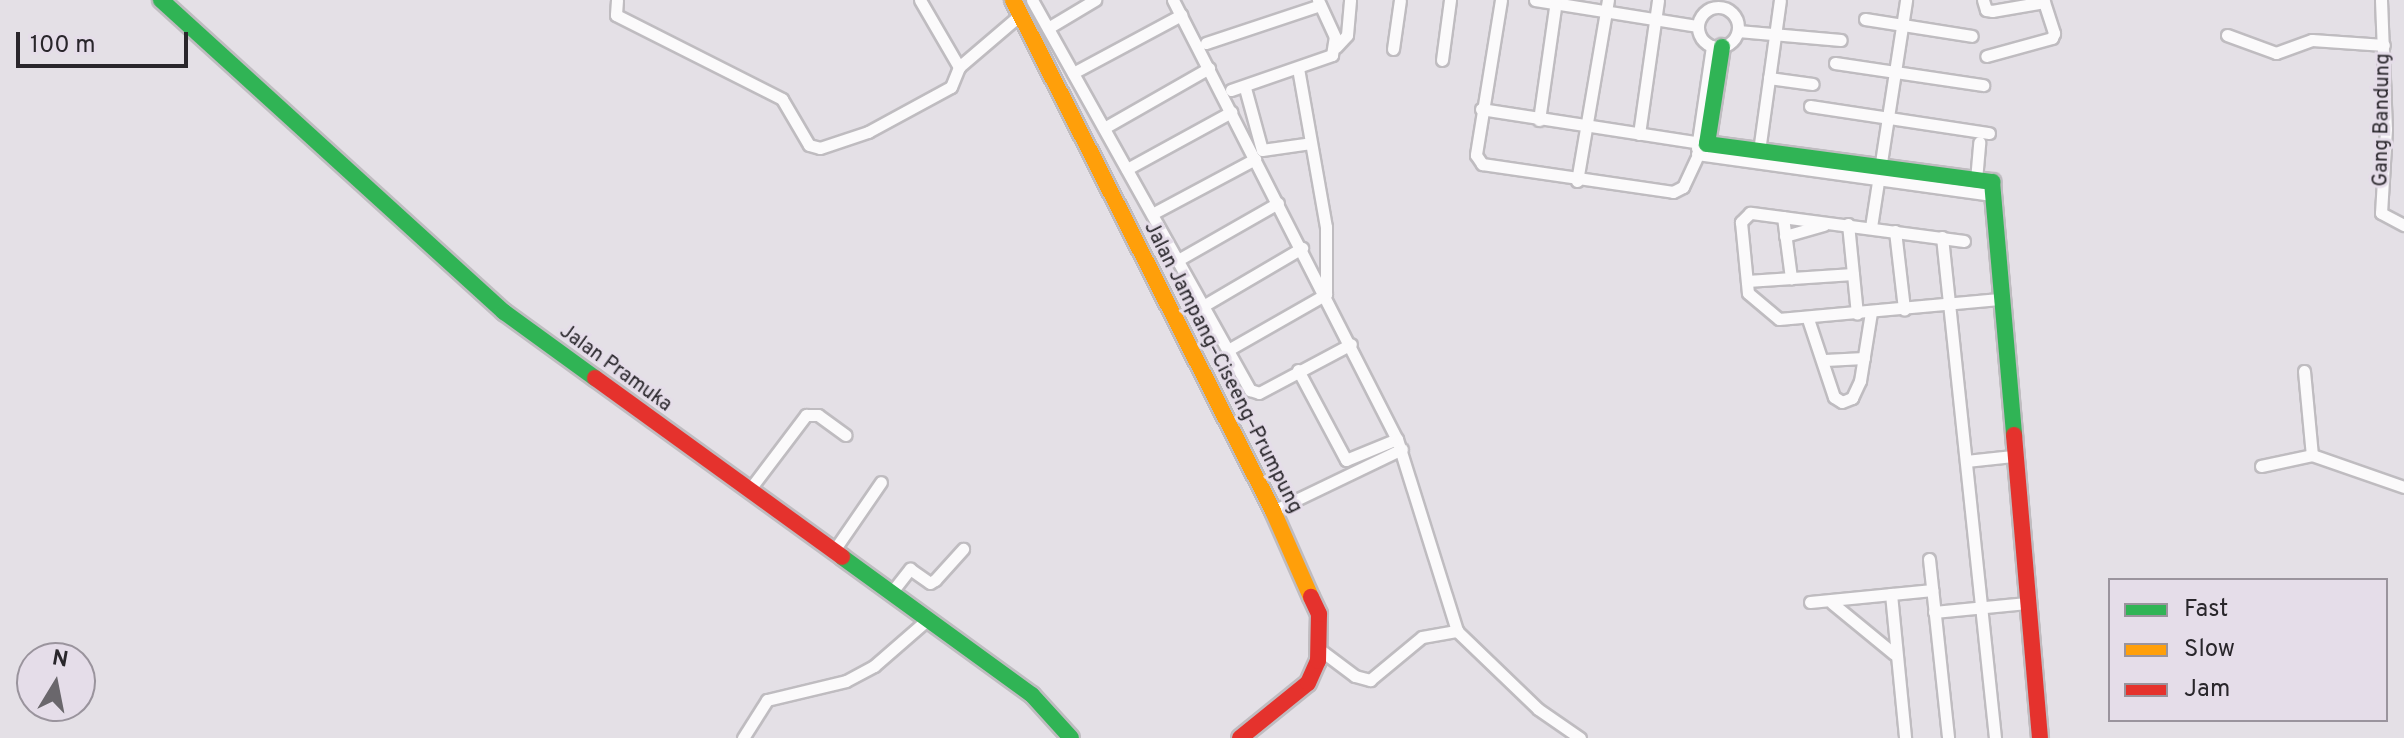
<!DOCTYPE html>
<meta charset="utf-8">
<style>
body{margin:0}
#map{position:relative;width:2404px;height:738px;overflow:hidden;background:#e4e0e6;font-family:Overpass,sans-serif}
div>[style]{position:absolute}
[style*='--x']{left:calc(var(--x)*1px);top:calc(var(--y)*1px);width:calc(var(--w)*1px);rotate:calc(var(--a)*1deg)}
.roads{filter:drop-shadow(2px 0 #bfbcc0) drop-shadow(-2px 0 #bfbcc0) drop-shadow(0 2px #bfbcc0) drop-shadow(0 -2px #bfbcc0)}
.street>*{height:11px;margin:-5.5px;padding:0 5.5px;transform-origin:5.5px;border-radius:5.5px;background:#fbfafb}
.street>.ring{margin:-5.5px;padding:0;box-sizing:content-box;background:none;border:11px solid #fbfafb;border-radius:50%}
.fast>*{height:16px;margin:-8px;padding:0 8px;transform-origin:8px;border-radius:8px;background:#30b455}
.slow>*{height:16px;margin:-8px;padding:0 8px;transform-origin:8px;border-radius:8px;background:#ff9f0a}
.jam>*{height:16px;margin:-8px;padding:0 8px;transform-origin:8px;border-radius:8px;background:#e5322d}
span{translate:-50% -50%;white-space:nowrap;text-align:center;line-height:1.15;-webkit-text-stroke:6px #e5dde9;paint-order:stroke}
.street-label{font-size:20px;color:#29262b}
.legend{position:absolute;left:2108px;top:578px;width:280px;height:144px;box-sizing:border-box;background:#e5dde9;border:2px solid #9a949d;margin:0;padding:10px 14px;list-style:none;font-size:24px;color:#29262b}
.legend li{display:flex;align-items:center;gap:16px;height:40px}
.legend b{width:40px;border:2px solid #9a949d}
.north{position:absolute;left:16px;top:642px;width:80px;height:80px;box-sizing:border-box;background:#e5dde9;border:2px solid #9a949d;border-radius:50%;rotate:10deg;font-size:22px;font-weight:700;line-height:32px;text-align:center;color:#29262b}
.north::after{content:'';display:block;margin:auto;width:28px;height:36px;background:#6a676c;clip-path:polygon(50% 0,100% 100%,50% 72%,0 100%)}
.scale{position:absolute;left:16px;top:32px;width:172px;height:36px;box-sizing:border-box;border:4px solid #29262b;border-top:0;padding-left:10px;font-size:24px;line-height:28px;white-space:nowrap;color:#29262b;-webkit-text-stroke:6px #e5dde9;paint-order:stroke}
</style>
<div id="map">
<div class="roads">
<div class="street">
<div style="--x:617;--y:0;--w:15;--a:94"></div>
<div style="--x:616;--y:15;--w:186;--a:26.8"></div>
<div style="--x:782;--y:99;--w:53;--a:59.6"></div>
<div style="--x:809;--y:145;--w:11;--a:15"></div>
<div style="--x:820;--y:148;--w:51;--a:-18.4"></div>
<div style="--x:868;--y:132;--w:94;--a:-28.5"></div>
<div style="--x:951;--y:87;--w:22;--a:-68"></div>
<div style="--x:959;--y:67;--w:82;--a:-40.5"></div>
<div style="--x:920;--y:0;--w:78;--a:59.8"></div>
<div style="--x:1032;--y:0;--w:447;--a:60.8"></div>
<div style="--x:1250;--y:390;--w:9;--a:18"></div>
<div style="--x:1259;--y:393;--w:104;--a:-28"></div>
<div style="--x:1173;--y:0;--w:493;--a:63"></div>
<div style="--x:1397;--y:439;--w:55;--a:157.6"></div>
<div style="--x:1346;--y:460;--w:102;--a:-118.1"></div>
<div style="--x:1501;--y:0;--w:157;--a:99.2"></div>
<div style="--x:1476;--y:155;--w:11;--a:56"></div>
<div style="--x:1482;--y:164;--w:193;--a:8.3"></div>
<div style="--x:1673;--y:192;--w:11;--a:-27"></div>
<div style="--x:1683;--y:187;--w:31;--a:-65"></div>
<div style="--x:1535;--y:0;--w:165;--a:9.1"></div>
<div style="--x:1983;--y:0;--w:10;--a:73"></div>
<div style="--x:1986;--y:10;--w:6;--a:9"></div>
<div style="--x:1992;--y:11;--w:53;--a:-9.8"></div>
<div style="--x:2044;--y:2;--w:33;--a:72"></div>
<div style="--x:2054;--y:33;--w:5;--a:112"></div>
<div style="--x:2052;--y:38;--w:68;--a:164.7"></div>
<div style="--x:2381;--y:0;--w:129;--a:87.8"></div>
<div style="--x:2386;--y:129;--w:84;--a:93.4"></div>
<div style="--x:2381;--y:213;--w:26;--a:28"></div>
<div class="ring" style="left:1698px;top:7px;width:29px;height:29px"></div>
<div style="--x:1865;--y:19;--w:108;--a:9"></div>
<div style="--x:1048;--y:28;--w:55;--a:-30.8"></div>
<div style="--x:1738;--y:31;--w:103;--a:5"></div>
<div style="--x:2227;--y:35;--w:52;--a:20.2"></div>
<div style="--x:2276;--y:53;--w:38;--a:-20"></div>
<div style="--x:2312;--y:40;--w:72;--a:4"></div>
<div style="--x:1206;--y:43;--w:120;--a:-18.4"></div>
<div style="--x:1336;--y:47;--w:16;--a:-47"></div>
<div style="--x:1347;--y:35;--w:35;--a:-85"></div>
<div style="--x:1393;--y:49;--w:49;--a:-81.9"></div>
<div style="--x:1442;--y:60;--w:61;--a:-82.4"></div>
<div style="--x:1835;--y:63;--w:150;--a:8.5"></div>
<div style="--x:1073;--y:73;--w:123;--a:-28.2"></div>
<div style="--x:1769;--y:78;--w:44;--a:7.8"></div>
<div style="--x:1245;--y:88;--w:64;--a:74.7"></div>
<div style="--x:1262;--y:150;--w:49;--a:-8.1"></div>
<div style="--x:1231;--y:90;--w:107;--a:-19.1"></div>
<div style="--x:1332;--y:55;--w:18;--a:-81"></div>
<div style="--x:1335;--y:37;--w:41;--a:-114.7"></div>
<div style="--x:1810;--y:106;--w:181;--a:8.6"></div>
<div style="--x:1481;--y:109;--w:229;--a:8.8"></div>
<div style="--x:1707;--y:144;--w:6;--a:99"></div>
<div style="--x:1539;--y:120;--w:121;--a:-81.9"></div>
<div style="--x:1104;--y:128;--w:121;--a:-29.7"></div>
<div style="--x:1639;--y:134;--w:135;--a:-81.9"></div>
<div style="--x:1697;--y:148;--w:103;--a:-81.6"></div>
<div style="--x:1759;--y:151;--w:152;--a:-82.1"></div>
<div style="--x:1697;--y:154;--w:298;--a:7.9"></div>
<div style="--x:1127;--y:169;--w:119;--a:-28.7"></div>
<div style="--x:1976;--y:180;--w:38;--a:-85"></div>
<div style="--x:1577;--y:181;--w:184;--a:-80.3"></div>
<div style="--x:1152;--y:214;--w:117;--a:-28.1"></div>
<div style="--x:1783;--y:217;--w:62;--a:82.5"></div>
<div style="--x:1848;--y:224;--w:90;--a:84.3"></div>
<div style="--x:1871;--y:227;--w:230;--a:-81.2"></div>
<div style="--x:1895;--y:231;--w:79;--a:83.4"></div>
<div style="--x:1785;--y:236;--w:40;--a:-16"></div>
<div style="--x:1942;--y:237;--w:504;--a:83.96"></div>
<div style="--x:1964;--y:241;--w:216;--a:-172.5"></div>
<div style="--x:1750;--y:213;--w:13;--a:135"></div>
<div style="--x:1741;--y:222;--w:71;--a:84.4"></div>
<div style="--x:1748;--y:293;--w:40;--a:40"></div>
<div style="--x:1779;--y:319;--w:221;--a:-5.2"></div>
<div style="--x:1178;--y:260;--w:115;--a:-29.7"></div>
<div style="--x:1747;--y:281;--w:106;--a:-3.8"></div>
<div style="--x:1203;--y:306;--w:115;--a:-30.4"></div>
<div style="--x:1808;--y:319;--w:82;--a:71.6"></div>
<div style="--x:1834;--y:397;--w:9;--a:32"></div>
<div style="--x:1842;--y:402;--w:11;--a:-22"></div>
<div style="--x:1852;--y:398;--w:19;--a:-65"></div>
<div style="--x:1860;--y:381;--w:70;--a:-80.9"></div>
<div style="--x:1228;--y:350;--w:113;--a:-29.7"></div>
<div style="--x:1326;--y:294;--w:67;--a:-90"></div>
<div style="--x:1326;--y:227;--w:161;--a:-100"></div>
<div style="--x:1825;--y:360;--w:39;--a:-3"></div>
<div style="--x:2304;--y:371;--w:84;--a:84.6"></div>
<div style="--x:1397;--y:439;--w:201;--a:72.6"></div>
<div style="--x:1966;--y:461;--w:47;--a:-6.1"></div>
<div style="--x:2261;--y:466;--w:52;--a:-12.2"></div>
<div style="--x:2312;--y:455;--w:97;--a:19.2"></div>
<div style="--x:750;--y:489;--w:93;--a:-52.9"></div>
<div style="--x:806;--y:415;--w:12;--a:0"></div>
<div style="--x:818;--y:415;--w:34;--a:36"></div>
<div style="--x:1273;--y:511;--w:143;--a:-25.7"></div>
<div style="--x:835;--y:549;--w:81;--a:-55.5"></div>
<div style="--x:1929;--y:559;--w:180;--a:83.9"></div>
<div style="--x:891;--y:593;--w:31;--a:-52"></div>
<div style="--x:910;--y:569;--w:24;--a:35"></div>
<div style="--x:930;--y:583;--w:6;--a:-31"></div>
<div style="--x:935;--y:580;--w:42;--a:-47.9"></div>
<div style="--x:1891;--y:594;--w:145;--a:84.4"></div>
<div style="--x:1810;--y:602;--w:123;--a:-5.6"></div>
<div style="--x:1832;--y:603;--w:80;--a:39.4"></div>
<div style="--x:1934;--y:612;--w:93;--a:-5.5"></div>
<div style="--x:1319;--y:649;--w:45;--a:36.9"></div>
<div style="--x:1355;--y:676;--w:16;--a:15"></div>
<div style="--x:1370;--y:680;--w:67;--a:-39.6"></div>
<div style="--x:1422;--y:637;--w:36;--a:-10"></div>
<div style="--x:1457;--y:631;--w:112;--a:43.9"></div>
<div style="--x:1538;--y:709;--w:51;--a:34.6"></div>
<div style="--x:743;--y:738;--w:45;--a:-57.7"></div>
<div style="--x:767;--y:700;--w:81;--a:-13.5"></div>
<div style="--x:846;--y:681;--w:32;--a:-28"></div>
<div style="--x:874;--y:666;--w:72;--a:-41"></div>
</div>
<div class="fast">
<div style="--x:161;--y:0;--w:464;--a:42.3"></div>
<div style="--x:504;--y:312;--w:112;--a:36"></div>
<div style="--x:1722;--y:47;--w:98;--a:98.8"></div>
<div style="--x:1707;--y:144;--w:288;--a:7.6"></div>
<div style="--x:1992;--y:182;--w:254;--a:85"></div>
<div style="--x:842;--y:557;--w:235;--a:36"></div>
<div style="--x:1032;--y:695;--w:58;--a:47.8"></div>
</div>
<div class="slow">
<div style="--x:1013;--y:0;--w:573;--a:63.03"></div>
<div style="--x:1273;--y:511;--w:94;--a:66.2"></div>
</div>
<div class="jam">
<div style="--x:595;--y:378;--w:305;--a:35.9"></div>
<div style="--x:2014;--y:435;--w:304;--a:85.1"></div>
<div style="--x:1240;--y:738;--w:87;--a:-39"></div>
<div style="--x:1308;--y:683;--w:24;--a:-66"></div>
<div style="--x:1318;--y:661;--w:47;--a:-88.8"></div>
<div style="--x:1319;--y:614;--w:19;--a:-115"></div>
</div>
</div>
<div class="street-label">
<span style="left:2383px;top:120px;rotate:-89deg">Gang Bandung</span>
<span style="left:1222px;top:368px;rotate:63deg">Jalan Jampang–Ciseeng–Prumpung</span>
<span style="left:615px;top:369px;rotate:36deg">Jalan Pramuka</span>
</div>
<ul class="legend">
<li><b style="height:10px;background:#30b455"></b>Fast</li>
<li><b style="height:10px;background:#ff9f0a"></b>Slow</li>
<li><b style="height:10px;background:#e5322d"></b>Jam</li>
</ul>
<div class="north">N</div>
<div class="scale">100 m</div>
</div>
